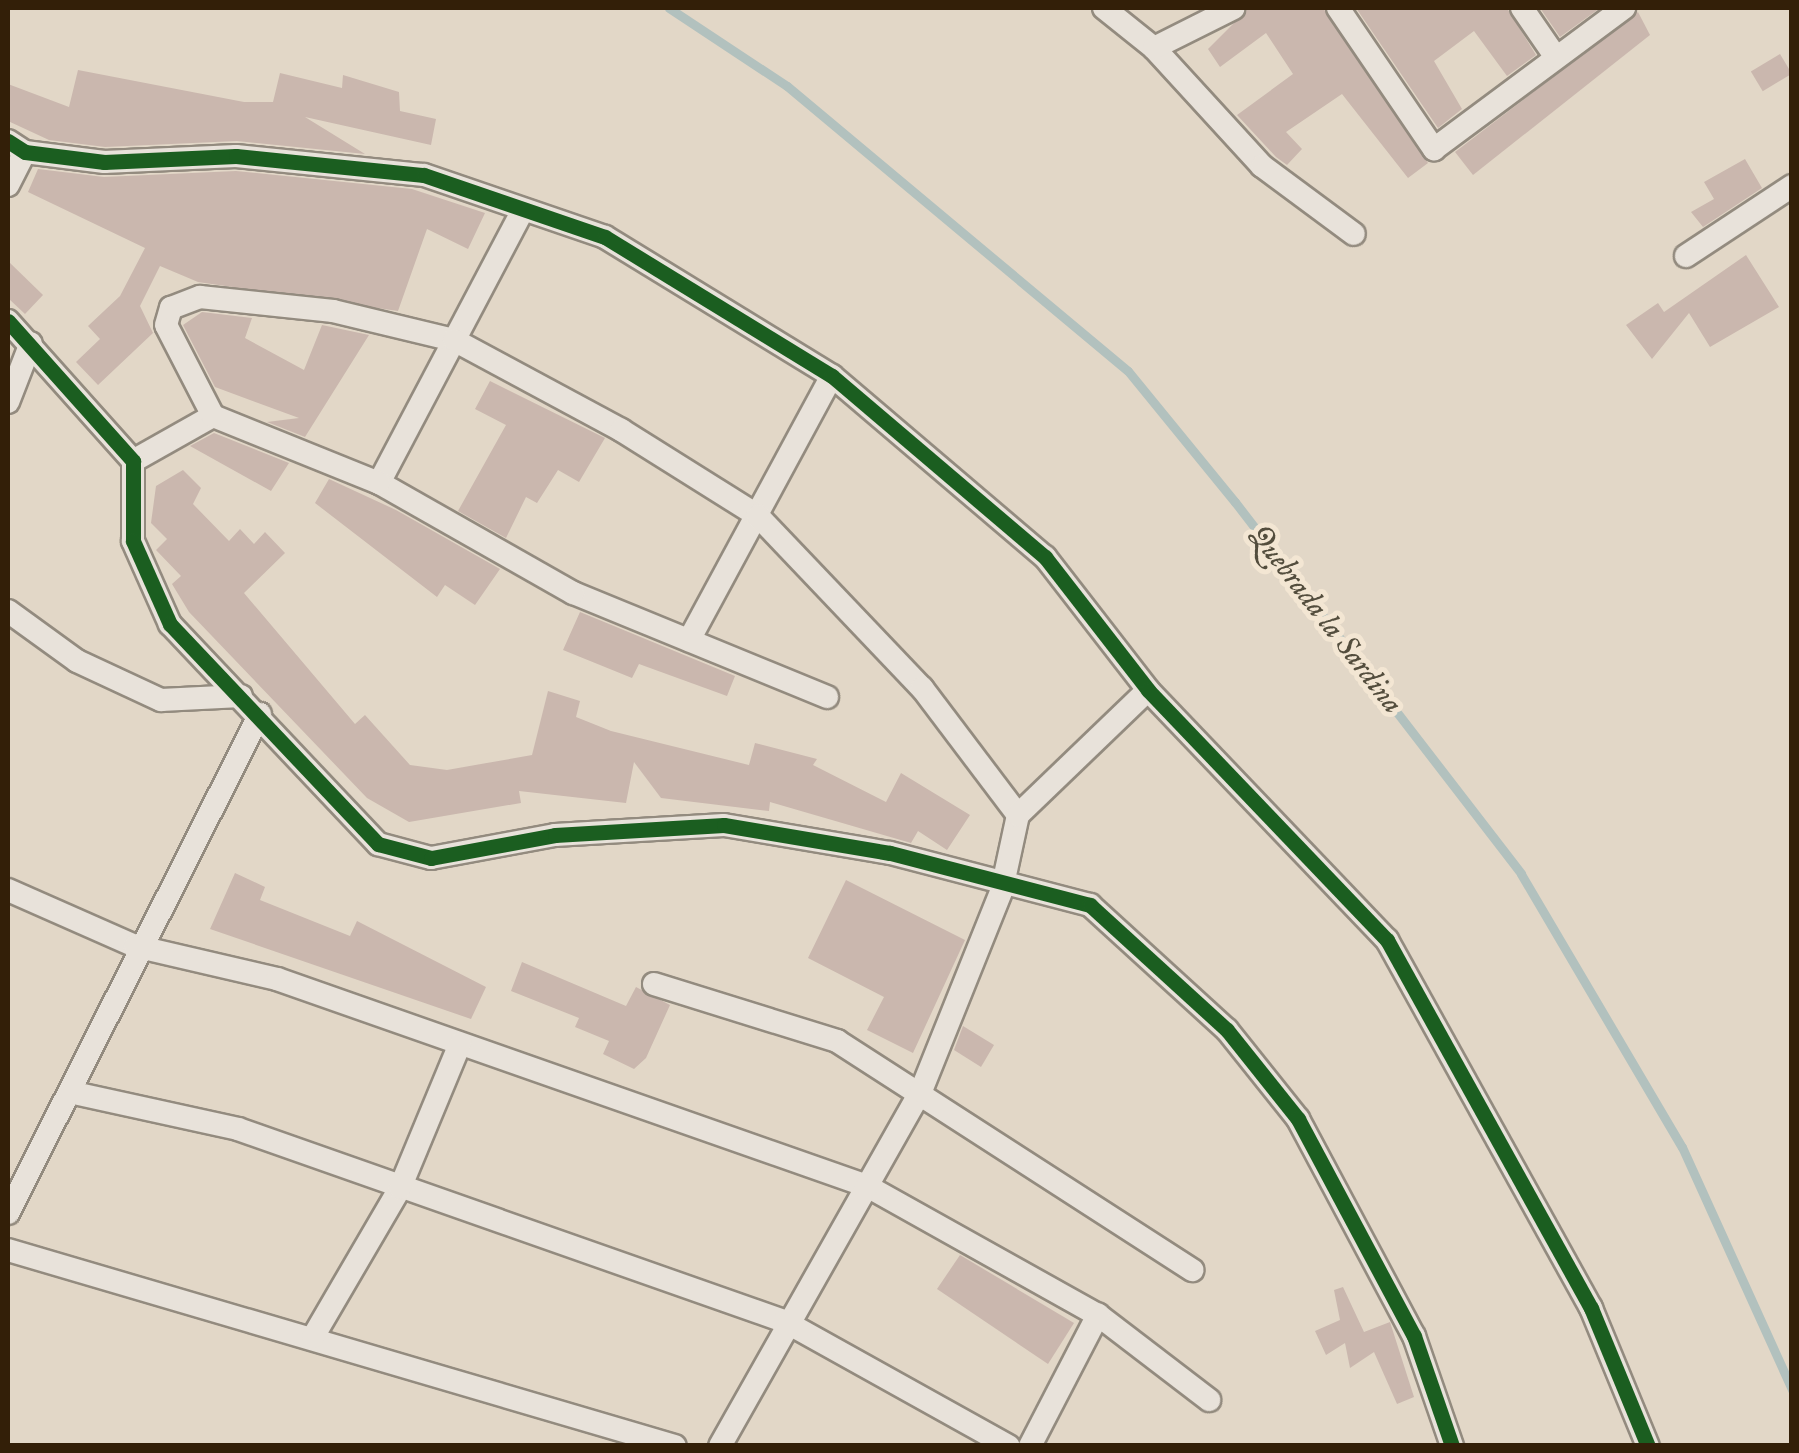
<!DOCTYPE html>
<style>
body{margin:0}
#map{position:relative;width:1799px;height:1453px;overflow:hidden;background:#e2d7c7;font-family:"IM FELL English",serif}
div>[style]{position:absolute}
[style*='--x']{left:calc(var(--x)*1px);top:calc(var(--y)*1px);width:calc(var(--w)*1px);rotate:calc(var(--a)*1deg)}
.stream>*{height:9px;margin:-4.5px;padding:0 4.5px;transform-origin:4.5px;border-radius:4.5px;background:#b2c1be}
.building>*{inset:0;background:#cab7ae;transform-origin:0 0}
.roads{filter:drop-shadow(2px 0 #938b7f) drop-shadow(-2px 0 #938b7f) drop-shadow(0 2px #938b7f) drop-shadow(0 -2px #938b7f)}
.street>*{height:22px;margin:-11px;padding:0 11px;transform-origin:11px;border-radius:11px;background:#e8e2da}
.cycleway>*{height:15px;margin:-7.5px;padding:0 7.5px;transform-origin:7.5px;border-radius:7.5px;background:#1b5e20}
span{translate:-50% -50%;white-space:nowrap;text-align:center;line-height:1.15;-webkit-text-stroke:10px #f3e6d3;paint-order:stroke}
.water-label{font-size:30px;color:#534d3d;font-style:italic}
.frame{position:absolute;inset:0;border:10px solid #331f08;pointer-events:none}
</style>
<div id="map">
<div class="stream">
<div style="--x:669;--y:8;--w:141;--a:33.5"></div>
<div style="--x:787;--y:86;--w:444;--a:39.9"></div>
<div style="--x:1128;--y:371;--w:169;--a:50.8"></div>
<div style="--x:1235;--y:502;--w:469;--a:52.4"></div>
<div style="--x:1521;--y:874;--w:317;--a:59.5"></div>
<div style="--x:1682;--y:1147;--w:267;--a:65.6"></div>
</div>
<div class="building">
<div style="clip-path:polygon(1249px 8px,1323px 8px,1428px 163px,1408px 178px,1342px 94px,1286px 132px,1302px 149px,1287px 165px,1276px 157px,1237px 115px,1293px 74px,1266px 33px,1220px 67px,1208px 49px)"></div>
<div style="clip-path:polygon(1356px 8px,1507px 8px,1536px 55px,1507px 76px,1474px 31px,1434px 61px,1462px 109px,1438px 128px)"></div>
<div style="clip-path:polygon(1540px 8px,1600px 8px,1560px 37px)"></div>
<div style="clip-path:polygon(1638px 12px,1650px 35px,1473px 175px,1455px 152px)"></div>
<div style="left:1780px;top:54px;width:23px;height:34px;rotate:59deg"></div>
<div style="clip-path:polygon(78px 70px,244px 102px,273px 102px,280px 73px,342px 88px,343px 75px,399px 92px,400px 111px,436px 119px,431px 145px,305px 117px,365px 154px,237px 141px,105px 147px,49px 140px,8px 121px,8px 84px,69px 107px)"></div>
<div style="clip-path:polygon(1745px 159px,1762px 188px,1703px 227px,1691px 212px,1714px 199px,1704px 182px)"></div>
<div style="clip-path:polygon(38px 169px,104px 177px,236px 171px,412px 189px,485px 213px,468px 249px,427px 229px,398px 311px,198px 282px,160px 266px,140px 306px,153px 333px,98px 385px,76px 362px,100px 339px,88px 326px,120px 296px,145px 248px,28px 192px)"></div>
<div style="clip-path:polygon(1746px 255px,1779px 307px,1710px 347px,1689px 313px,1652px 359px,1626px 325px,1658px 303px,1664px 312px)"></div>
<div style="clip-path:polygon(8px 261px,43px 295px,25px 314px,8px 298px)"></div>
<div style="clip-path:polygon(202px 312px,252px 318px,245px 338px,304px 370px,322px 325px,369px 335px,305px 437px,267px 422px,299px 418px,215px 387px,183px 325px)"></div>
<div style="clip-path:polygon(490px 381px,605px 438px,579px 482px,558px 470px,537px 503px,526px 497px,506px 538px,458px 511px,506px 425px,475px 409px)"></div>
<div style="clip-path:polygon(214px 433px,289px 463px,271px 491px,190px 446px)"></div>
<div style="clip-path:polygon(183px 470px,201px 488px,193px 504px,229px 541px,240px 529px,254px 544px,265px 532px,285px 553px,244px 593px,355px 724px,365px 715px,410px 765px,447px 770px,532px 755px,548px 691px,580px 701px,576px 717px,611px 731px,749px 765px,755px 743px,817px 759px,813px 765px,886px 802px,901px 773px,970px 815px,947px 850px,918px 831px,911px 843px,770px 802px,769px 811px,661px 798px,634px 762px,626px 803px,519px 791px,521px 803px,409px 822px,367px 798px,189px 612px,172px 584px,181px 576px,156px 550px,167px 539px,151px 523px,156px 486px)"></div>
<div style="clip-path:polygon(329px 479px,396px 510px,500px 569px,475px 605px,445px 585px,437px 597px,315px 503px)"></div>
<div style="clip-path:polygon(580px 612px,735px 676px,727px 696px,639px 664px,632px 678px,563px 650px)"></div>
<div style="clip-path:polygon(235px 873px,265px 887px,260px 900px,350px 936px,357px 921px,486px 987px,471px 1019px,210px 929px)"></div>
<div style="clip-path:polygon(846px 880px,965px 940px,913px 1053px,867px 1030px,884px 997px,808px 958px)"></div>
<div style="clip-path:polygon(522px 962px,626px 1006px,636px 987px,670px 1005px,646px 1058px,634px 1069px,603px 1054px,609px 1041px,575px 1027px,579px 1018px,511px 991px)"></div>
<div style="clip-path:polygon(963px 1026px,994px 1045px,981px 1067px,954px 1050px)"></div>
<div style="clip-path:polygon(960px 1255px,1074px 1323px,1048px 1364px,937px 1289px)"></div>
<div style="clip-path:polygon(1343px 1287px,1364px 1332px,1390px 1322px,1414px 1397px,1397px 1404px,1374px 1352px,1350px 1368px,1345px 1343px,1326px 1355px,1315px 1331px,1340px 1320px,1334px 1290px)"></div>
</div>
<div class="roads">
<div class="street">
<div style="--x:1104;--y:8;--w:64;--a:38.7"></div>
<div style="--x:1154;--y:48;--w:160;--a:47.5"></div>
<div style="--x:1262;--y:166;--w:114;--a:36.5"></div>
<div style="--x:1338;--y:8;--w:171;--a:55.8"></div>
<div style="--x:1434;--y:149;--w:237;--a:-36.6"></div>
<div style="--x:1522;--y:8;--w:58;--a:55.5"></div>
<div style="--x:1154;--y:48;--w:89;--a:-26.6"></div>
<div style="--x:8;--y:141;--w:20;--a:33"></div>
<div style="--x:25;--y:152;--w:80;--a:7.2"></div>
<div style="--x:104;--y:162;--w:132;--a:-2.6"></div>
<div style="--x:236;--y:156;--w:189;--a:5.8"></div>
<div style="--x:424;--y:175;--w:191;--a:18.9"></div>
<div style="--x:605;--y:237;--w:266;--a:31.5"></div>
<div style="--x:832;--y:376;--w:280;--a:40.4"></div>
<div style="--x:1045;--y:557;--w:168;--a:52.2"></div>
<div style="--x:1148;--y:690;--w:346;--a:46.3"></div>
<div style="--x:1387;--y:940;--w:421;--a:61"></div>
<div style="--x:1591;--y:1308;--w:149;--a:67.6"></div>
<div style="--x:8;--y:185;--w:37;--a:-63"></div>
<div style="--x:1686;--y:256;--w:127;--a:-33.4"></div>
<div style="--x:8;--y:321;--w:188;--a:48.2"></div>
<div style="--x:133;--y:461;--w:80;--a:90"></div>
<div style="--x:133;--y:541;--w:91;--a:66"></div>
<div style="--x:170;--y:624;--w:303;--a:46.6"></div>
<div style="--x:378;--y:844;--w:55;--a:14.8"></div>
<div style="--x:431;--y:858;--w:126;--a:-10.5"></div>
<div style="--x:555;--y:835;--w:169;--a:-3.4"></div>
<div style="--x:724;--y:825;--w:168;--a:9.6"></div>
<div style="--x:890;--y:853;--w:207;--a:14.6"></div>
<div style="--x:1090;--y:905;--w:185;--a:42.4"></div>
<div style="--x:1227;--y:1030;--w:114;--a:51.4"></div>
<div style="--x:1298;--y:1119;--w:246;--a:61.9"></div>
<div style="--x:1414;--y:1336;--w:116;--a:70.9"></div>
<div style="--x:8;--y:402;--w:63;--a:-68.7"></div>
<div style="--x:133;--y:461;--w:92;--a:-29.4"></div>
<div style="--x:379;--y:483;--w:304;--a:-62.2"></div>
<div style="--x:8;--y:611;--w:85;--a:35.9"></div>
<div style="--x:77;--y:661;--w:93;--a:24.9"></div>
<div style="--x:161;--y:700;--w:80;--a:-2.9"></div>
<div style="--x:689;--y:640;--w:300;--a:-61.6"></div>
<div style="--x:827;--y:697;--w:274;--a:-157.7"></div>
<div style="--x:573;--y:593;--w:223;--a:-150.4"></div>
<div style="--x:379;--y:483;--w:179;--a:-158"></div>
<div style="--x:213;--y:416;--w:102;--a:-117.3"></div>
<div style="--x:166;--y:325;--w:18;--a:-74"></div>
<div style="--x:171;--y:308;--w:31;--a:-21"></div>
<div style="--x:200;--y:297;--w:134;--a:6"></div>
<div style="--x:333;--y:311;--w:124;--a:13.5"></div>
<div style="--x:454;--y:340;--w:190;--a:28.3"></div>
<div style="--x:621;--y:430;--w:162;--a:32.1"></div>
<div style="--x:758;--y:516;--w:238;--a:46.4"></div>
<div style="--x:922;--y:688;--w:159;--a:52.9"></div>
<div style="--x:8;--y:890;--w:139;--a:23.8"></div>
<div style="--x:135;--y:946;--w:146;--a:13.1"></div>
<div style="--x:277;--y:979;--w:625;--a:19.33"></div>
<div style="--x:867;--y:1186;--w:265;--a:29.2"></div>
<div style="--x:1098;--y:1315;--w:140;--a:37.4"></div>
<div style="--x:654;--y:984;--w:192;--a:17.3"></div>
<div style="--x:837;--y:1041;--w:423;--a:32.8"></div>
<div style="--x:70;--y:1092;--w:172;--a:12.4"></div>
<div style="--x:238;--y:1129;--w:579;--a:19.37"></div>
<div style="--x:784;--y:1321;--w:257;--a:29.1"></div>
<div style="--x:8;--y:1213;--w:559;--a:-63.21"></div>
<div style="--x:8;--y:1250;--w:695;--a:16.38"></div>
<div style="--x:313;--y:1337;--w:173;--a:-59.7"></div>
<div style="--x:400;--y:1188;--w:156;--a:-67.4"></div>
<div style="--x:720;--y:1446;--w:408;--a:-60.5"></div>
<div style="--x:921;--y:1091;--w:218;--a:-68.1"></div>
<div style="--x:1002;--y:889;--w:76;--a:-77.8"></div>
<div style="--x:1018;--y:815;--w:180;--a:-43.9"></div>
<div style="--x:1030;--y:1446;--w:148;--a:-62.6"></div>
</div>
</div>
<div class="cycleway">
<div style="--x:8;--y:141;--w:20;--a:33"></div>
<div style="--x:25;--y:152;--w:80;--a:7.2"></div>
<div style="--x:104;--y:162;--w:132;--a:-2.6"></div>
<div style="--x:236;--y:156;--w:189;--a:5.8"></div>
<div style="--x:424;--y:175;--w:191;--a:18.9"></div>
<div style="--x:605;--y:237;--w:266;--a:31.5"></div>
<div style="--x:832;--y:376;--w:280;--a:40.4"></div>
<div style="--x:1045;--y:557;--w:168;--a:52.2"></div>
<div style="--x:1148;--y:690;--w:346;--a:46.3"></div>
<div style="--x:1387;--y:940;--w:421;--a:61"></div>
<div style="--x:1591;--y:1308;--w:149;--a:67.6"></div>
<div style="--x:8;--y:321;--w:188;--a:48.2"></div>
<div style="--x:133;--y:461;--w:80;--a:90"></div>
<div style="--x:133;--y:541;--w:91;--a:66"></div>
<div style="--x:170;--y:624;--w:303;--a:46.6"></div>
<div style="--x:378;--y:844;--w:55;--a:14.8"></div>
<div style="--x:431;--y:858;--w:126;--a:-10.5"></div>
<div style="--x:555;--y:835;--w:169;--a:-3.4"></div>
<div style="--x:724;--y:825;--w:168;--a:9.6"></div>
<div style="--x:890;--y:853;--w:207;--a:14.6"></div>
<div style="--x:1090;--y:905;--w:185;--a:42.4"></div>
<div style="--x:1227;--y:1030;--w:114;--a:51.4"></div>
<div style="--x:1298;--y:1119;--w:246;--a:61.9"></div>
<div style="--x:1414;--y:1336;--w:116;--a:70.9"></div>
</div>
<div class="water-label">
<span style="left:1325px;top:620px;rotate:52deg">Quebrada la Sardina</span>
</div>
<div class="frame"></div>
</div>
